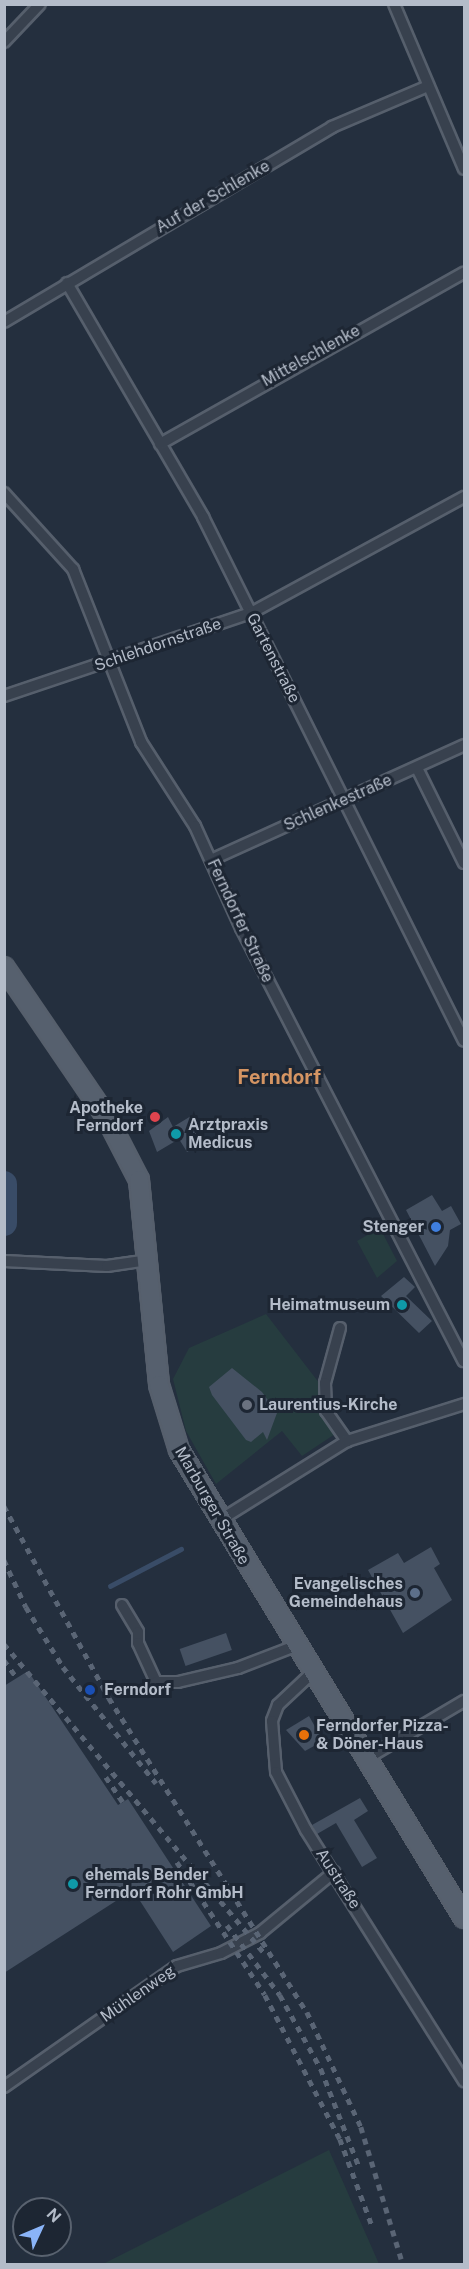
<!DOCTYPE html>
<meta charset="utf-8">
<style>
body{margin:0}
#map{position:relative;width:469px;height:2269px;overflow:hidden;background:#242f3e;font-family:"Public Sans",sans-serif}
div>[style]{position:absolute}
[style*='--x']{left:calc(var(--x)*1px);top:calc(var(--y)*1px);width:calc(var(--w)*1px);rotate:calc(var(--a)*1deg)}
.green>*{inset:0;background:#263c3f}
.stream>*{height:4.5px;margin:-2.25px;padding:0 2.25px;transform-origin:2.25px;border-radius:2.25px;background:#394c67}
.river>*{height:26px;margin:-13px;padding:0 13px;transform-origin:13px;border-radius:13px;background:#394c67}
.building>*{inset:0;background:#455162;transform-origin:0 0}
.roads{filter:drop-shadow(2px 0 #565f6c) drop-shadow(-2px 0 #565f6c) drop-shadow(0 2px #565f6c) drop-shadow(0 -2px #565f6c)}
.street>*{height:10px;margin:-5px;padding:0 5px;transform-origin:5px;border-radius:5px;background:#38414e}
.primary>*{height:18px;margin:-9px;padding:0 9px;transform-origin:9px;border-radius:9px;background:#56606e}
.rail>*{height:4.5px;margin-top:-2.25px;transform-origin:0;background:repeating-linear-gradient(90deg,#5a6575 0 6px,transparent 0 12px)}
.dots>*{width:16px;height:16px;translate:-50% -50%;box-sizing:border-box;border:3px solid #1d2633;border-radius:50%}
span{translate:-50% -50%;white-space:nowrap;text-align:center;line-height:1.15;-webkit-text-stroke:6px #1d2633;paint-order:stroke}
.street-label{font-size:16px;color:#b4bcc9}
.poi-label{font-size:16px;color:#b4bcc9;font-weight:700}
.right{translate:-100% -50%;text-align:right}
.left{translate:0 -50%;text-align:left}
.quarter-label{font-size:20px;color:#d59563;font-weight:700}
.frame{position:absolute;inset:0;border:6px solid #b4bcc9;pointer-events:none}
.north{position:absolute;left:12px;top:2197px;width:60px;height:60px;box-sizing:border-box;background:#1d2633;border:2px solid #59626f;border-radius:50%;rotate:46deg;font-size:16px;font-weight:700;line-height:24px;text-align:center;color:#b4bcc9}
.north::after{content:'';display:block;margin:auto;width:21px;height:27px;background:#8ab4f8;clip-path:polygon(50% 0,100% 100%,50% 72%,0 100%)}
</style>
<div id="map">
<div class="green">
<div style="clip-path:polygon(380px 1228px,397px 1261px,377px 1278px,357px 1241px)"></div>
<div style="clip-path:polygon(266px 1314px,320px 1384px,318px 1410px,335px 1434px,302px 1456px,282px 1431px,216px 1484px,186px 1431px,173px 1379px,189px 1348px)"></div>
<div style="clip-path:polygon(329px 2150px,379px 2264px,103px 2264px)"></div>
</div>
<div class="stream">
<div style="--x:110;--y:1586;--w:80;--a:-27.5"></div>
</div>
<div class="river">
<div style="--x:4;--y:1184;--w:39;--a:90"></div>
</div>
<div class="building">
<div style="clip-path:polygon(191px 1116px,206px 1141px,187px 1152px,179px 1139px,157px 1152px,149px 1131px,168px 1117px,173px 1127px)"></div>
<div style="clip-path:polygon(432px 1195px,442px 1211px,451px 1206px,461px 1224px,450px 1230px,448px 1246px,435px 1266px,406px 1210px)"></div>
<div style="clip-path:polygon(404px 1277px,415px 1287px,406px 1296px,432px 1321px,419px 1333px,381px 1296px)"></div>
<div style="clip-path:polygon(232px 1368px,262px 1392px,277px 1413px,267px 1440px,263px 1432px,251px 1442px,246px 1440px,212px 1395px,209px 1387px)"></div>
<div style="clip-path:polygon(431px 1547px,440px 1564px,434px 1568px,452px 1600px,403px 1633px,368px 1570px,398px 1553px,404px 1563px)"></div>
<div style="left:226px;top:1633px;width:18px;height:49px;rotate:71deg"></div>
<div style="clip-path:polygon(28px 1671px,118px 1805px,128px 1799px,211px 1926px,173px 1952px,133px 1890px,4px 1973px,4px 1686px)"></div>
<div style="clip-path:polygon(309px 1716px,323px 1741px,305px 1751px,286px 1730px)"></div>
<div style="clip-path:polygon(360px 1798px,368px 1811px,354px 1820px,377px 1858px,362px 1867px,336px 1823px,317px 1834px,312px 1825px)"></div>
</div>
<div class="roads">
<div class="street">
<div style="--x:394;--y:4;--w:179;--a:67"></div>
<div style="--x:4;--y:42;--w:52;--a:-46.5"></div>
<div style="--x:67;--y:283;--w:271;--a:59.8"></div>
<div style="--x:203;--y:517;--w:585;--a:63.52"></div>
<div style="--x:4;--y:322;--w:382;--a:-30.7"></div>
<div style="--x:332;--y:127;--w:104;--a:-23.1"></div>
<div style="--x:160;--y:444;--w:349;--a:-29.4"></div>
<div style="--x:4;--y:493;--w:103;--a:47.8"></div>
<div style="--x:73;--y:569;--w:186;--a:68.5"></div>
<div style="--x:141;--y:742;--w:100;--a:57.3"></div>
<div style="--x:195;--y:826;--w:112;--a:65.7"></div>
<div style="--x:241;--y:928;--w:487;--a:62.8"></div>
<div style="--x:4;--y:696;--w:261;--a:-18.6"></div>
<div style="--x:251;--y:613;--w:243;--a:-28.6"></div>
<div style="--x:417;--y:768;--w:106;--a:63.7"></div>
<div style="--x:211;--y:860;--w:278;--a:-24.4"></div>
<div style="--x:4;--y:1261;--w:103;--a:2.8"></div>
<div style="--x:107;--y:1266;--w:41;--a:-8.3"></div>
<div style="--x:340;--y:1328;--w:57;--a:105.3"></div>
<div style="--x:325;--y:1383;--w:28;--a:88"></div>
<div style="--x:326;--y:1411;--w:37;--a:55"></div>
<div style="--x:220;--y:1520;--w:150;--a:-31.9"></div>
<div style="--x:347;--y:1441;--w:123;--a:-17.5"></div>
<div style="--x:122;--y:1605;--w:31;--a:59"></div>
<div style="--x:138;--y:1632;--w:11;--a:90"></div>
<div style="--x:138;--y:1643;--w:43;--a:65.2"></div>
<div style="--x:156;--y:1682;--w:22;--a:0"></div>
<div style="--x:178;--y:1682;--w:62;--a:-13.1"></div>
<div style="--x:238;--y:1668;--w:61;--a:-21.1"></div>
<div style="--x:312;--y:1673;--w:47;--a:136.7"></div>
<div style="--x:278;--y:1705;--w:17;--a:111"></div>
<div style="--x:272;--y:1721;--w:51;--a:85.5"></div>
<div style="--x:276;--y:1772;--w:65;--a:62.7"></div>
<div style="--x:306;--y:1830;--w:297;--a:57.8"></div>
<div style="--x:366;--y:1759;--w:114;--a:-30.6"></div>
<div style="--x:4;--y:2087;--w:211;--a:-35"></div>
<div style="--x:177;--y:1966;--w:46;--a:-16.5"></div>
<div style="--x:221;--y:1953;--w:44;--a:-27.1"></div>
<div style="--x:260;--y:1933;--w:96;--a:-39.5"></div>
</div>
<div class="primary">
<div style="--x:4;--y:967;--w:183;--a:55.7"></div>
<div style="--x:107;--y:1118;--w:70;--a:62.7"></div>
<div style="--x:139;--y:1180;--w:206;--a:84.4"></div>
<div style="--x:159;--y:1385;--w:68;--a:72.9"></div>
<div style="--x:179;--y:1450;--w:548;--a:58.66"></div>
</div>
</div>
<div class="rail">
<div style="--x:4;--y:1506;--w:219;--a:61.3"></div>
<div style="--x:109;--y:1698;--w:371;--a:57.8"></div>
<div style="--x:307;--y:2012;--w:127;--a:64.8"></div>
<div style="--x:361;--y:2127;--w:143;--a:73"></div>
<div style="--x:4;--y:1560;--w:52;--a:64.9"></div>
<div style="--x:26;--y:1607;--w:70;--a:58.3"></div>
<div style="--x:63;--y:1667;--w:149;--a:51.3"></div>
<div style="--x:4;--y:1644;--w:404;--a:49.9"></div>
<div style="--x:4;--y:1660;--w:22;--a:54"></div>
<div style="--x:106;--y:1777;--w:30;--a:56"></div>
<div style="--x:177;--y:1862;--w:159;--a:56.5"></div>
<div style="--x:265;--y:1995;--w:162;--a:62.5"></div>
<div style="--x:340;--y:2139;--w:95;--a:69.7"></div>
<div style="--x:227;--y:1925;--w:88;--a:52.9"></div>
<div style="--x:280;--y:1995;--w:85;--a:61"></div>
<div style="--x:321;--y:2069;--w:107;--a:68.7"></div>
</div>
<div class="dots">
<div style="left:155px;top:1117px;background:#e0444e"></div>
<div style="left:176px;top:1134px;background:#0f9aa8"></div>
<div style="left:436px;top:1227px;background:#3f7fe0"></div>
<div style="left:402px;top:1305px;background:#0f9aa8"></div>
<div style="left:247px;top:1405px;background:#6b7280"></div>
<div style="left:415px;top:1593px;background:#5c6f8a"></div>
<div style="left:90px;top:1690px;background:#1a4fb4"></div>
<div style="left:304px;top:1735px;background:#e8710a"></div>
<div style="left:73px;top:1884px;background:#0f9aa8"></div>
</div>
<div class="street-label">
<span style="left:213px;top:197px;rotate:-30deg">Auf der Schlenke</span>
<span style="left:311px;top:356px;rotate:-29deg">Mittelschlenke</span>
<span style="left:158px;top:645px;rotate:-19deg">Schlehdornstraße</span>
<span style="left:273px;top:658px;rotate:63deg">Gartenstraße</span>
<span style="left:338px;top:803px;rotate:-24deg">Schlenkestraße</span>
<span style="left:240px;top:921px;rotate:65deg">Ferndorfer Straße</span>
<span style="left:212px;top:1506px;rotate:60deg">Marburger Straße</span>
<span style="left:338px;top:1879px;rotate:57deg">Austraße</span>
<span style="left:138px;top:1994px;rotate:-35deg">Mühlenweg</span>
</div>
<div class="poi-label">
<span class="right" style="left:143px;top:1117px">Apotheke<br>Ferndorf</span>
<span class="left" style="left:188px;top:1134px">Arztpraxis<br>Medicus</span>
<span class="right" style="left:424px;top:1227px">Stenger</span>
<span class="right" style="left:390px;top:1305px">Heimatmuseum</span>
<span class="left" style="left:259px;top:1405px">Laurentius-Kirche</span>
<span class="right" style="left:403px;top:1593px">Evangelisches<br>Gemeindehaus</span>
<span class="left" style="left:104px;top:1690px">Ferndorf</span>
<span class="left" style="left:316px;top:1735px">Ferndorfer Pizza-<br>&amp; Döner-Haus</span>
<span class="left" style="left:85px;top:1884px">ehemals Bender<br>Ferndorf Rohr GmbH</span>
</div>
<div class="quarter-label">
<span style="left:279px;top:1077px">Ferndorf</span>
</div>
<div class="frame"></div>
<div class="north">N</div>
</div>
